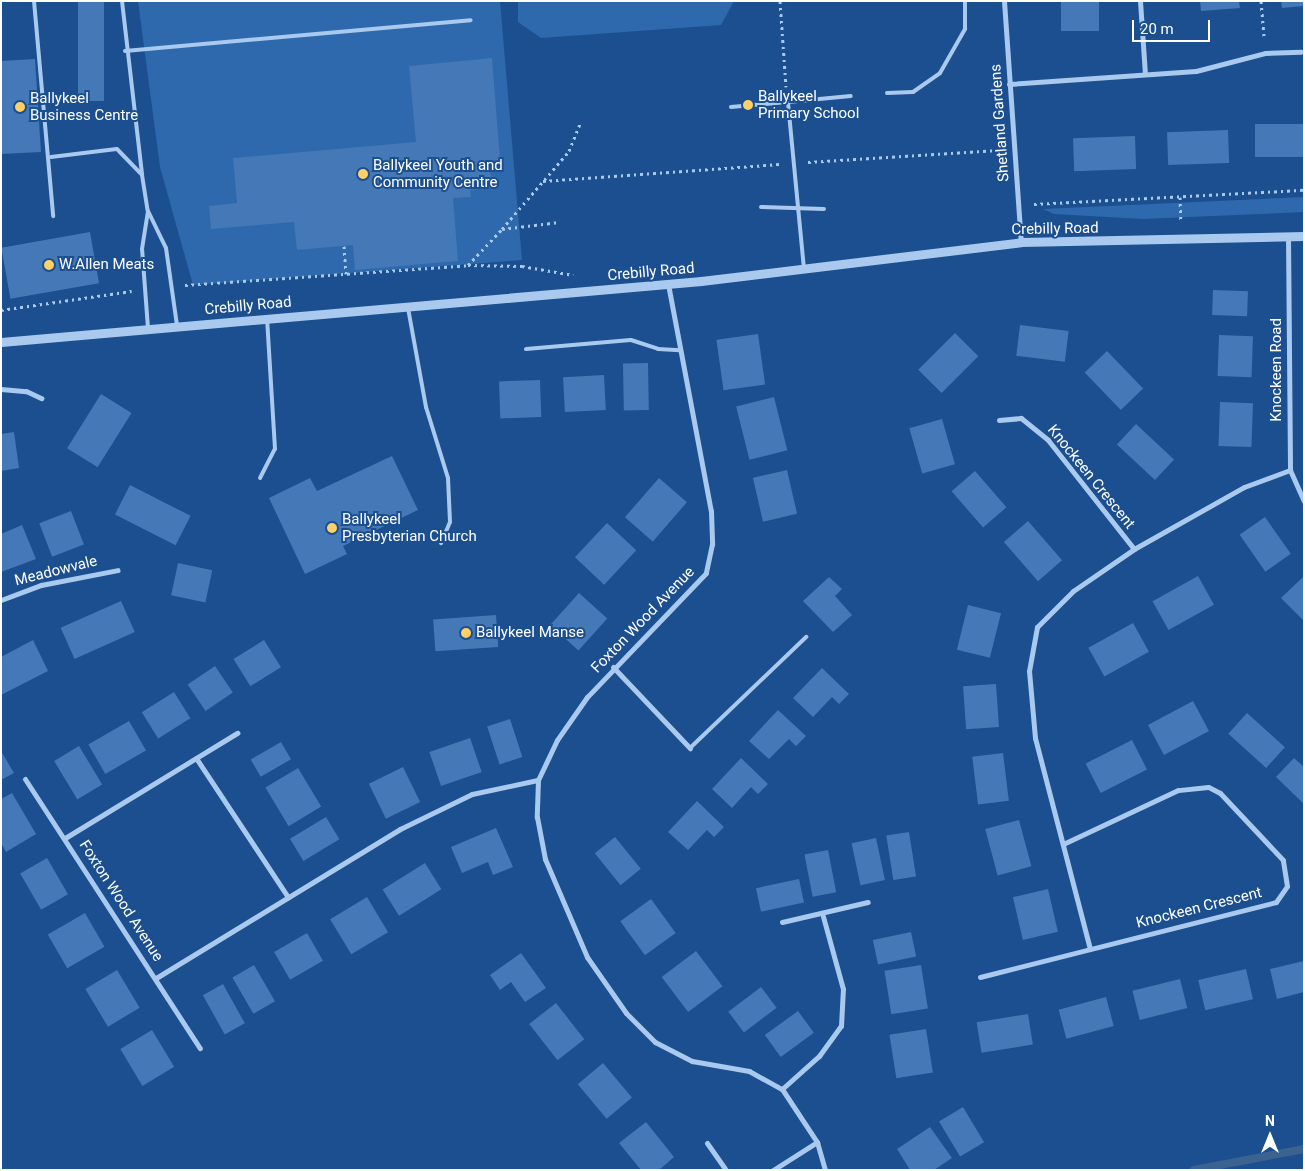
<!DOCTYPE html>
<style>
body{margin:0}
#map{position:relative;width:1305px;height:1171px;overflow:hidden;background:#1b4f8f;font-family:Roboto,sans-serif}
div>[style]{position:absolute}
[style*='--x']{left:calc(var(--x)*1px);top:calc(var(--y)*1px);width:calc(var(--w)*1px);rotate:calc(var(--a)*1deg)}
.green>*{inset:0;background:#2e69ad}
.stream>*{height:8px;margin:-4px;padding:0 4px;transform-origin:4px;border-radius:4px;background:#3c6290}
.building>*{inset:0;background:#4478b7;transform-origin:0 0}
.path>*{height:3px;margin-top:-1.5px;transform-origin:0;background:repeating-linear-gradient(90deg,#a9c9ee 0 2.5px,transparent 0 6.5px)}
.service>*{height:4px;margin:-2px;padding:0 2px;transform-origin:2px;border-radius:2px;background:#a9c9ee}
.minor>*{height:5px;margin:-2.5px;padding:0 2.5px;transform-origin:2.5px;border-radius:2.5px;background:#a9c9ee}
.tertiary>*{height:9px;margin:-4.5px;padding:0 4.5px;transform-origin:4.5px;border-radius:4.5px;background:#a9c9ee}
.dots>*{width:14px;height:14px;translate:-50% -50%;box-sizing:border-box;border:2px solid #1b4f8f;border-radius:50%}
span{translate:-50% -50%;white-space:nowrap;text-align:center;line-height:1.15;-webkit-text-stroke:4px #1b4f8f;paint-order:stroke}
.poi-label{font-size:15px;color:#fff}
.left{translate:0 -50%;text-align:left}
.street-label{font-size:15px;color:#fff}
.frame{position:absolute;inset:0;border:2px solid #fff;pointer-events:none}
.north{position:absolute;left:1245px;top:1111px;width:50px;height:50px;-webkit-text-stroke:4px #1b4f8f;paint-order:stroke;rotate:0deg;font-size:14px;font-weight:700;line-height:20px;text-align:center;color:#fff}
.north::after{content:'';display:block;margin:auto;width:18px;height:22px;background:#fff;clip-path:polygon(50% 0,100% 100%,50% 72%,0 100%)}
.scale{position:absolute;left:1132px;top:20px;width:78px;height:22px;box-sizing:border-box;border:2px solid #fff;border-top:0;padding-left:6px;font-size:15px;line-height:18px;white-space:nowrap;color:#fff;-webkit-text-stroke:4px #1b4f8f;paint-order:stroke}
</style>
<div id="map">
<div class="green">
<div style="clip-path:polygon(138px 1px,500px 1px,522px 260px,193px 285px,160px 167px)"></div>
<div style="clip-path:polygon(518px 1px,734px 1px,721px 25px,541px 38px,518px 22px)"></div>
<div style="clip-path:polygon(1304px 197px,1304px 212px,1143px 219px,1054px 214px,1043px 209px)"></div>
</div>
<div class="stream">
<div style="--x:1194;--y:1170;--w:112;--a:-10.8"></div>
</div>
<div class="building">
<div style="left:78px;top:1px;width:26px;height:100px"></div>
<div style="left:1061px;top:1px;width:38px;height:30px"></div>
<div style="clip-path:polygon(1200px 1px,1239px 1px,1240px 8px,1201px 11px)"></div>
<div style="clip-path:polygon(1281px 1px,1304px 1px,1304px 6px,1282px 8px)"></div>
<div style="clip-path:polygon(492px 58px,500px 160px,489px 160px,492px 188px,470px 190px,471px 197px,453px 198px,458px 261px,355px 270px,353px 245px,297px 250px,294px 222px,211px 229px,209px 206px,237px 203px,233px 158px,416px 142px,409px 66px)"></div>
<div style="clip-path:polygon(35px 59px,41px 152px,1px 154px,1px 61px)"></div>
<div style="left:1304px;top:124px;width:33px;height:49px;rotate:90deg"></div>
<div style="left:1228px;top:130px;width:33px;height:61px;rotate:88deg"></div>
<div style="left:1135px;top:136px;width:33px;height:62px;rotate:88deg"></div>
<div style="left:90px;top:232px;width:52px;height:90px;rotate:80deg"></div>
<div style="left:1213px;top:290px;width:35px;height:25px;rotate:2deg"></div>
<div style="left:1020px;top:325px;width:49px;height:31px;rotate:7deg"></div>
<div style="left:955px;top:333px;width:33px;height:52px;rotate:45deg"></div>
<div style="left:758px;top:334px;width:51px;height:42px;rotate:82deg"></div>
<div style="left:1219px;top:335px;width:34px;height:41px;rotate:2deg"></div>
<div style="left:1107px;top:351px;width:52px;height:31px;rotate:46deg"></div>
<div style="left:648px;top:363px;width:47px;height:25px;rotate:89deg"></div>
<div style="left:604px;top:375px;width:35px;height:41px;rotate:87deg"></div>
<div style="left:540px;top:380px;width:37px;height:41px;rotate:88deg"></div>
<div style="left:101px;top:394px;width:36px;height:64px;rotate:32deg"></div>
<div style="left:774px;top:397px;width:55px;height:39px;rotate:76deg"></div>
<div style="left:1220px;top:402px;width:33px;height:44px;rotate:2deg"></div>
<div style="left:942px;top:419px;width:47px;height:34px;rotate:74deg"></div>
<div style="left:1136px;top:424px;width:52px;height:28px;rotate:43deg"></div>
<div style="clip-path:polygon(14px 432px,19px 468px,1px 471px,1px 434px)"></div>
<div style="clip-path:polygon(392px 456px,418px 510px,343px 546px,347px 554px,305px 574px,269px 498px,310px 478px,317px 491px)"></div>
<div style="left:787px;top:470px;width:45px;height:35px;rotate:77deg"></div>
<div style="left:975px;top:471px;width:48px;height:31px;rotate:49deg"></div>
<div style="left:659px;top:478px;width:37px;height:52px;rotate:41deg"></div>
<div style="left:130px;top:485px;width:68px;height:33px;rotate:27deg"></div>
<div style="left:71px;top:511px;width:36px;height:34px;rotate:69deg"></div>
<div style="left:1265px;top:517px;width:45px;height:31px;rotate:55deg"></div>
<div style="left:1028px;top:521px;width:52px;height:32px;rotate:49deg"></div>
<div style="left:607px;top:523px;width:40px;height:47px;rotate:43deg"></div>
<div style="clip-path:polygon(22px 525px,36px 559px,1px 572px,1px 534px)"></div>
<div style="left:178px;top:563px;width:35px;height:33px;rotate:12deg"></div>
<div style="left:1198px;top:576px;width:33px;height:52px;rotate:61deg"></div>
<div style="clip-path:polygon(1304px 576px,1304px 621px,1281px 598px)"></div>
<div style="clip-path:polygon(829px 577px,842px 589px,835px 596px,852px 615px,833px 632px,803px 601px)"></div>
<div style="left:579px;top:593px;width:38px;height:43px;rotate:42deg"></div>
<div style="left:121px;top:601px;width:34px;height:66px;rotate:66deg"></div>
<div style="left:968px;top:605px;width:34px;height:46px;rotate:14deg"></div>
<div style="left:496px;top:615px;width:32px;height:63px;rotate:86deg"></div>
<div style="left:1133px;top:623px;width:33px;height:51px;rotate:61deg"></div>
<div style="clip-path:polygon(33px 640px,48px 671px,1px 695px,1px 657px)"></div>
<div style="left:264px;top:640px;width:32px;height:36px;rotate:58deg"></div>
<div style="left:215px;top:666px;width:32px;height:33px;rotate:56deg"></div>
<div style="clip-path:polygon(822px 668px,849px 694px,839px 704px,832px 697px,813px 717px,793px 698px)"></div>
<div style="left:996px;top:684px;width:43px;height:33px;rotate:86deg"></div>
<div style="left:174px;top:692px;width:31px;height:38px;rotate:58deg"></div>
<div style="left:1193px;top:701px;width:34px;height:51px;rotate:62deg"></div>
<div style="clip-path:polygon(778px 710px,806px 736px,796px 746px,789px 739px,769px 759px,749px 741px)"></div>
<div style="left:1247px;top:713px;width:51px;height:28px;rotate:42deg"></div>
<div style="left:510px;top:719px;width:40px;height:24px;rotate:72deg"></div>
<div style="left:129px;top:721px;width:34px;height:47px;rotate:60deg"></div>
<div style="left:470px;top:738px;width:36px;height:43px;rotate:71deg"></div>
<div style="left:1132px;top:740px;width:33px;height:52px;rotate:63deg"></div>
<div style="left:281px;top:742px;width:20px;height:35px;rotate:60deg"></div>
<div style="left:79px;top:746px;width:45px;height:29px;rotate:59deg"></div>
<div style="clip-path:polygon(1px 751px,14px 773px,1px 780px)"></div>
<div style="left:1003px;top:753px;width:48px;height:31px;rotate:83deg"></div>
<div style="clip-path:polygon(741px 758px,768px 784px,758px 794px,751px 787px,732px 808px,712px 789px)"></div>
<div style="clip-path:polygon(1294px 758px,1304px 767px,1304px 804px,1276px 777px)"></div>
<div style="left:403px;top:767px;width:39px;height:38px;rotate:64deg"></div>
<div style="left:298px;top:768px;width:45px;height:38px;rotate:59deg"></div>
<div style="clip-path:polygon(12px 793px,36px 834px,6px 852px,1px 843px,1px 799px)"></div>
<div style="clip-path:polygon(697px 801px,724px 827px,714px 837px,707px 830px,688px 850px,668px 832px)"></div>
<div style="left:326px;top:817px;width:26px;height:42px;rotate:59deg"></div>
<div style="left:1019px;top:820px;width:48px;height:35px;rotate:75deg"></div>
<div style="clip-path:polygon(496px 828px,513px 867px,493px 875px,488px 862px,462px 873px,451px 847px)"></div>
<div style="left:909px;top:832px;width:45px;height:23px;rotate:81deg"></div>
<div style="left:615px;top:837px;width:41px;height:26px;rotate:51deg"></div>
<div style="left:876px;top:838px;width:43px;height:25px;rotate:78deg"></div>
<div style="left:828px;top:850px;width:43px;height:24px;rotate:79deg"></div>
<div style="left:47px;top:858px;width:42px;height:31px;rotate:60deg"></div>
<div style="left:425px;top:863px;width:31px;height:50px;rotate:58deg"></div>
<div style="left:799px;top:879px;width:24px;height:44px;rotate:78deg"></div>
<div style="left:1048px;top:889px;width:44px;height:36px;rotate:77deg"></div>
<div style="left:367px;top:897px;width:41px;height:43px;rotate:59deg"></div>
<div style="left:651px;top:899px;width:42px;height:38px;rotate:54deg"></div>
<div style="left:85px;top:913px;width:39px;height:43px;rotate:60deg"></div>
<div style="left:911px;top:932px;width:25px;height:39px;rotate:78deg"></div>
<div style="left:307px;top:933px;width:32px;height:38px;rotate:60deg"></div>
<div style="left:696px;top:951px;width:44px;height:43px;rotate:53deg"></div>
<div style="clip-path:polygon(521px 953px,546px 988px,525px 1002px,511px 982px,500px 990px,490px 975px)"></div>
<div style="clip-path:polygon(1304px 961px,1304px 992px,1277px 999px,1270px 969px)"></div>
<div style="left:254px;top:965px;width:42px;height:25px;rotate:60deg"></div>
<div style="left:921px;top:965px;width:44px;height:37px;rotate:81deg"></div>
<div style="left:1246px;top:969px;width:31px;height:49px;rotate:77deg"></div>
<div style="left:117px;top:970px;width:44px;height:37px;rotate:59deg"></div>
<div style="left:1180px;top:979px;width:30px;height:49px;rotate:76deg"></div>
<div style="left:223px;top:984px;width:45px;height:23px;rotate:61deg"></div>
<div style="left:761px;top:987px;width:26px;height:41px;rotate:53deg"></div>
<div style="left:1106px;top:997px;width:30px;height:49px;rotate:75deg"></div>
<div style="left:556px;top:1003px;width:46px;height:34px;rotate:52deg"></div>
<div style="left:798px;top:1011px;width:27px;height:41px;rotate:54deg"></div>
<div style="left:1028px;top:1014px;width:31px;height:52px;rotate:81deg"></div>
<div style="left:926px;top:1029px;width:44px;height:37px;rotate:81deg"></div>
<div style="left:152px;top:1030px;width:43px;height:37px;rotate:59deg"></div>
<div style="left:603px;top:1063px;width:45px;height:33px;rotate:50deg"></div>
<div style="left:963px;top:1107px;width:41px;height:28px;rotate:59deg"></div>
<div style="clip-path:polygon(646px 1122px,674px 1157px,659px 1170px,641px 1170px,619px 1143px)"></div>
<div style="clip-path:polygon(930px 1127px,952px 1158px,934px 1170px,910px 1170px,897px 1149px)"></div>
</div>
<div class="path">
<div style="--x:780;--y:1;--w:86;--a:86"></div>
<div style="--x:1261;--y:1;--w:37;--a:85"></div>
<div style="--x:808;--y:162;--w:191;--a:-3.6"></div>
<div style="--x:543;--y:181;--w:237;--a:-4.1"></div>
<div style="--x:1180;--y:197;--w:24;--a:88"></div>
<div style="--x:1034;--y:204;--w:270;--a:-3"></div>
<div style="--x:502;--y:229;--w:103;--a:-49.3"></div>
<div style="--x:569;--y:151;--w:31;--a:-68"></div>
<div style="--x:344;--y:246;--w:28;--a:86"></div>
<div style="--x:468;--y:265;--w:54;--a:1.1"></div>
<div style="--x:522;--y:266;--w:52;--a:10"></div>
<div style="--x:185;--y:285;--w:284;--a:-4"></div>
<div style="--x:468;--y:265;--w:50;--a:-46.6"></div>
<div style="--x:502;--y:229;--w:58;--a:-6.9"></div>
<div style="--x:1;--y:310;--w:132;--a:-8.3"></div>
</div>
<div class="service">
<div style="--x:34;--y:1;--w:216;--a:84.9"></div>
<div style="--x:122;--y:1;--w:175;--a:83.4"></div>
<div style="--x:142;--y:175;--w:36;--a:81"></div>
<div style="--x:148;--y:211;--w:41;--a:64.1"></div>
<div style="--x:166;--y:248;--w:78;--a:81.9"></div>
<div style="--x:125;--y:51;--w:347;--a:-5.1"></div>
<div style="--x:887;--y:93;--w:26;--a:-2"></div>
<div style="--x:913;--y:92;--w:33;--a:-35"></div>
<div style="--x:940;--y:73;--w:51;--a:-60.4"></div>
<div style="--x:965;--y:29;--w:28;--a:-90"></div>
<div style="--x:731;--y:107;--w:57;--a:-5"></div>
<div style="--x:51;--y:157;--w:66;--a:-6.9"></div>
<div style="--x:117;--y:149;--w:36;--a:46"></div>
<div style="--x:761;--y:207;--w:63;--a:1.8"></div>
<div style="--x:804;--y:269;--w:168;--a:-95.5"></div>
<div style="--x:788;--y:102;--w:63;--a:-5.4"></div>
<div style="--x:408;--y:308;--w:101;--a:79.7"></div>
<div style="--x:426;--y:407;--w:74;--a:72.8"></div>
<div style="--x:448;--y:478;--w:44;--a:87.4"></div>
<div style="--x:450;--y:522;--w:23;--a:113"></div>
<div style="--x:148;--y:328;--w:79;--a:-94.3"></div>
<div style="--x:142;--y:249;--w:38;--a:-81"></div>
<div style="--x:526;--y:349;--w:105;--a:-4.9"></div>
<div style="--x:631;--y:340;--w:28;--a:18"></div>
<div style="--x:658;--y:349;--w:22;--a:3"></div>
<div style="--x:260;--y:478;--w:33;--a:-63"></div>
<div style="--x:275;--y:449;--w:129;--a:-93.5"></div>
<div style="--x:690;--y:748;--w:161;--a:-43.7"></div>
</div>
<div class="minor">
<div style="--x:1004;--y:1;--w:242;--a:86"></div>
<div style="--x:1140;--y:1;--w:73;--a:86.1"></div>
<div style="--x:1009;--y:84;--w:187;--a:-4"></div>
<div style="--x:1196;--y:71;--w:71;--a:-14.6"></div>
<div style="--x:1265;--y:53;--w:36;--a:-2"></div>
<div style="--x:1288;--y:236;--w:234;--a:89.5"></div>
<div style="--x:1290;--y:470;--w:34;--a:66"></div>
<div style="--x:668;--y:284;--w:231;--a:79.3"></div>
<div style="--x:711;--y:511;--w:33;--a:88"></div>
<div style="--x:712;--y:544;--w:30;--a:102"></div>
<div style="--x:706;--y:573;--w:172;--a:133.8"></div>
<div style="--x:587;--y:697;--w:52;--a:124.9"></div>
<div style="--x:557;--y:740;--w:44;--a:115.4"></div>
<div style="--x:538;--y:780;--w:37;--a:92"></div>
<div style="--x:537;--y:817;--w:43;--a:79.2"></div>
<div style="--x:545;--y:859;--w:107;--a:66.8"></div>
<div style="--x:587;--y:957;--w:68;--a:55.1"></div>
<div style="--x:626;--y:1013;--w:41;--a:45"></div>
<div style="--x:655;--y:1042;--w:42;--a:27.2"></div>
<div style="--x:692;--y:1061;--w:58;--a:10"></div>
<div style="--x:749;--y:1071;--w:38;--a:29"></div>
<div style="--x:782;--y:1089;--w:64;--a:56.6"></div>
<div style="--x:817;--y:1142;--w:29;--a:74"></div>
<div style="--x:1;--y:389;--w:25;--a:5"></div>
<div style="--x:26;--y:391;--w:17;--a:25"></div>
<div style="--x:999;--y:420;--w:22;--a:-5"></div>
<div style="--x:1021;--y:418;--w:35;--a:39"></div>
<div style="--x:1048;--y:440;--w:139;--a:51.7"></div>
<div style="--x:1;--y:600;--w:43;--a:-20.6"></div>
<div style="--x:41;--y:585;--w:78;--a:-11"></div>
<div style="--x:613;--y:667;--w:112;--a:46.5"></div>
<div style="--x:196;--y:758;--w:167;--a:56.5"></div>
<div style="--x:25;--y:779;--w:321;--a:57"></div>
<div style="--x:65;--y:838;--w:202;--a:-31.4"></div>
<div style="--x:782;--y:922;--w:88;--a:-13.1"></div>
<div style="--x:1090;--y:949;--w:218;--a:-104.6"></div>
<div style="--x:1035;--y:738;--w:67;--a:-95.1"></div>
<div style="--x:1029;--y:671;--w:45;--a:-79.7"></div>
<div style="--x:1037;--y:627;--w:51;--a:-45"></div>
<div style="--x:1073;--y:591;--w:74;--a:-34.5"></div>
<div style="--x:1134;--y:549;--w:126;--a:-29.4"></div>
<div style="--x:1244;--y:487;--w:49;--a:-20.3"></div>
<div style="--x:980;--y:977;--w:305;--a:-14.2"></div>
<div style="--x:1276;--y:902;--w:19;--a:-55"></div>
<div style="--x:1287;--y:886;--w:26;--a:-99"></div>
<div style="--x:1283;--y:860;--w:92;--a:-133.2"></div>
<div style="--x:1220;--y:793;--w:13;--a:-153"></div>
<div style="--x:1208;--y:787;--w:30;--a:174"></div>
<div style="--x:1178;--y:790;--w:127;--a:154.8"></div>
<div style="--x:156;--y:978;--w:286;--a:-31.4"></div>
<div style="--x:400;--y:829;--w:80;--a:-25.9"></div>
<div style="--x:472;--y:794;--w:67;--a:-12"></div>
<div style="--x:782;--y:1089;--w:50;--a:-41.7"></div>
<div style="--x:819;--y:1056;--w:37;--a:-54"></div>
<div style="--x:841;--y:1026;--w:37;--a:-87"></div>
<div style="--x:843;--y:989;--w:79;--a:-105.4"></div>
<div style="--x:707;--y:1143;--w:33;--a:55"></div>
<div style="--x:773;--y:1170;--w:52;--a:-32.5"></div>
</div>
<div class="tertiary">
<div style="--x:1;--y:342;--w:703;--a:-4.98"></div>
<div style="--x:701;--y:281;--w:322;--a:-6.9"></div>
<div style="--x:1021;--y:242;--w:283;--a:-1.2"></div>
</div>
<div class="dots">
<div style="left:748px;top:105px;background:#ffd166"></div>
<div style="left:20px;top:107px;background:#ffd166"></div>
<div style="left:363px;top:174px;background:#ffd166"></div>
<div style="left:49px;top:265px;background:#ffd166"></div>
<div style="left:332px;top:528px;background:#ffd166"></div>
<div style="left:466px;top:633px;background:#ffd166"></div>
</div>
<div class="poi-label">
<span class="left" style="left:758px;top:105px">Ballykeel<br>Primary School</span>
<span class="left" style="left:30px;top:107px">Ballykeel<br>Business Centre</span>
<span class="left" style="left:373px;top:174px">Ballykeel Youth and<br>Community Centre</span>
<span class="left" style="left:59px;top:265px">W.Allen Meats</span>
<span class="left" style="left:342px;top:528px">Ballykeel<br>Presbyterian Church</span>
<span class="left" style="left:476px;top:633px">Ballykeel Manse</span>
</div>
<div class="street-label">
<span style="left:1000px;top:123px;rotate:-94deg">Shetland Gardens</span>
<span style="left:1055px;top:229px;rotate:-1deg">Crebilly Road</span>
<span style="left:651px;top:272px;rotate:-5deg">Crebilly Road</span>
<span style="left:248px;top:306px;rotate:-5deg">Crebilly Road</span>
<span style="left:1277px;top:370px;rotate:-90deg">Knockeen Road</span>
<span style="left:1091px;top:477px;rotate:51deg">Knockeen Crescent</span>
<span style="left:56px;top:571px;rotate:-14deg">Meadowvale</span>
<span style="left:643px;top:620px;rotate:-46deg">Foxton Wood Avenue</span>
<span style="left:121px;top:901px;rotate:57deg">Foxton Wood Avenue</span>
<span style="left:1199px;top:908px;rotate:-14deg">Knockeen Crescent</span>
</div>
<div class="frame"></div>
<div class="north">N</div>
<div class="scale">20 m</div>
</div>
